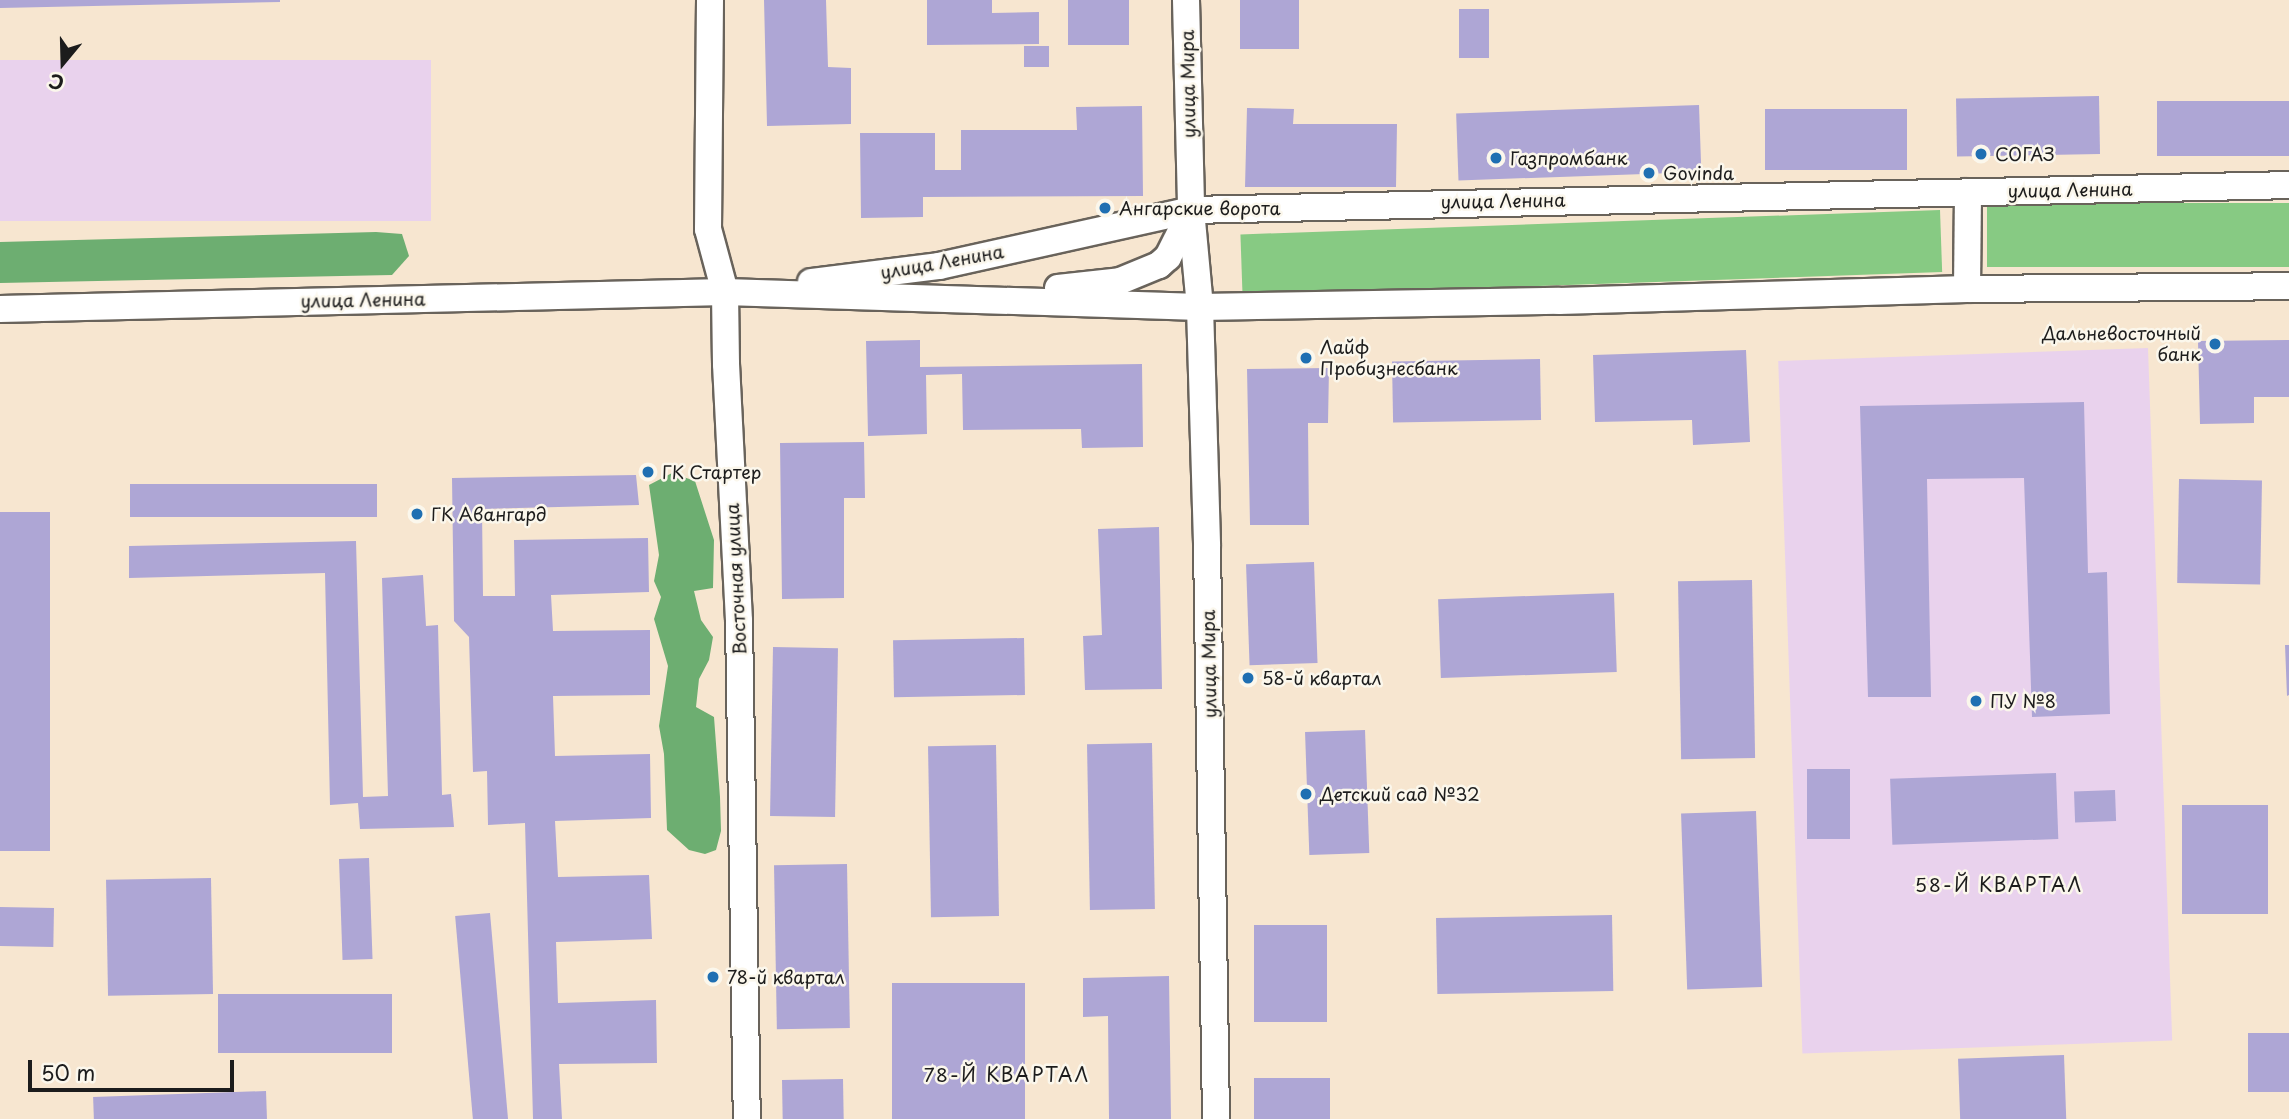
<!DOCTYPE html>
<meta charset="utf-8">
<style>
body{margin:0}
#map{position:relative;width:2289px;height:1119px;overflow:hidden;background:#f7e6d0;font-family:"Playpen Sans",sans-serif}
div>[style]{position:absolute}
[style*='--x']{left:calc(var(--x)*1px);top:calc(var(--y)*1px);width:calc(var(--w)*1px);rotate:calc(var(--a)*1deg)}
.built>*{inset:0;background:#e9d2ed;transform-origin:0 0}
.green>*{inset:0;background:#87ca83;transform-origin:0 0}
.forest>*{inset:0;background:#6dae71}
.building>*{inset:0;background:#aea6d5;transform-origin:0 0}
.roads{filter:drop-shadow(2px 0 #69635b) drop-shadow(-2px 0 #69635b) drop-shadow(0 2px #69635b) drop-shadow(0 -2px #69635b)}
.street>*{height:26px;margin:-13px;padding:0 13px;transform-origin:13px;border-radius:13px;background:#fff}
.dots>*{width:19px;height:19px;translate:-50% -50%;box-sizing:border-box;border:4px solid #fbf7ec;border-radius:50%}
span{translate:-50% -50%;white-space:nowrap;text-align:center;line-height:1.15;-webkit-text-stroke:5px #fbf7ec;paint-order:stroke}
.street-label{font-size:18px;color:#1c1c1c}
.poi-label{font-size:18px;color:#1c1c1c}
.left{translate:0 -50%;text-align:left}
.right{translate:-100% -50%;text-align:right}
.neighbourhood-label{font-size:19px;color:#1c1c1c;letter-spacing:2px}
.north{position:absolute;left:28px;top:28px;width:70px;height:70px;-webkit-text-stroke:5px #fbf7ec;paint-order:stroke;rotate:199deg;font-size:19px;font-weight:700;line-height:28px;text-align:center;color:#1c1c1c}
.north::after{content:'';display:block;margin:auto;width:24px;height:32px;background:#1c1c1c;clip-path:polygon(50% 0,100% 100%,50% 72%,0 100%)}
.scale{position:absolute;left:28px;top:1060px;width:206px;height:32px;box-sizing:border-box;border:4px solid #1c1c1c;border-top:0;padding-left:9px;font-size:21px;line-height:24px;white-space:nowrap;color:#1c1c1c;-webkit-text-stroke:5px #fbf7ec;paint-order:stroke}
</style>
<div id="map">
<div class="built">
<div style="left:431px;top:60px;width:161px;height:431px;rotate:90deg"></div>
<div style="left:2148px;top:348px;width:693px;height:370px;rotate:88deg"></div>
</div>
<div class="green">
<div style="left:2289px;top:203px;width:64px;height:302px;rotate:90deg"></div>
<div style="left:1940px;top:210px;width:62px;height:700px;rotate:88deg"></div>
</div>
<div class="forest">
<div style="clip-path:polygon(376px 232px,402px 234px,409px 256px,392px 275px,0 283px,0 242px)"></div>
<div style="clip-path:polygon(672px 473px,695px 481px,714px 540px,713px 588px,694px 591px,701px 620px,713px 637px,709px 660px,699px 679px,696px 707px,714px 717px,720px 797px,721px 831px,716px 850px,705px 854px,689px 850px,667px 830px,664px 754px,659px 726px,668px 666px,654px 619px,661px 597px,654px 581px,659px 555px,649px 485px)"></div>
</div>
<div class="building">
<div style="clip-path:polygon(0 0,280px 0,280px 2px,0 8px)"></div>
<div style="clip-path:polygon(764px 0,826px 0,828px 67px,851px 68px,851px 124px,767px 126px)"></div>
<div style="clip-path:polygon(927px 0,992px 0,992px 13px,1039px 12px,1039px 44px,927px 45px)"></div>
<div style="left:1068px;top:0;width:61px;height:45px"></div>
<div style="left:1240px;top:0;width:59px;height:49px"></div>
<div style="left:1459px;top:9px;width:30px;height:49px"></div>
<div style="left:1049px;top:46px;width:21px;height:25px;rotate:90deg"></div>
<div style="left:2099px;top:96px;width:58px;height:143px;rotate:89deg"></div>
<div style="left:2289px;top:101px;width:55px;height:132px;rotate:90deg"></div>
<div style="left:1699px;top:105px;width:67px;height:243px;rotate:88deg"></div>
<div style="clip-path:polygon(1142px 106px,1143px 196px,923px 197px,923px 217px,861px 218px,860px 133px,935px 133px,935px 170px,961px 170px,961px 130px,1077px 130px,1076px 107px)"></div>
<div style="clip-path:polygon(1247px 108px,1294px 109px,1293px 124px,1397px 124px,1396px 187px,1245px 187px)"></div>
<div style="left:1765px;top:109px;width:142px;height:61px"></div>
<div style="clip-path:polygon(920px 340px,920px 367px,1142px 364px,1143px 447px,1082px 448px,1081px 429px,963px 430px,962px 374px,926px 375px,927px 434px,868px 436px,866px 341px)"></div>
<div style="clip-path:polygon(2289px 340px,2289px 397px,2254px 397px,2254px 423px,2200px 424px,2198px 341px)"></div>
<div style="clip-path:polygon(1746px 350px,1750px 442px,1693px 445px,1692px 420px,1595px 422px,1593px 355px)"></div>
<div style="left:1540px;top:359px;width:61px;height:148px;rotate:89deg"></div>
<div style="clip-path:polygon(1329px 368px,1328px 423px,1308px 423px,1309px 525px,1250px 525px,1247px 369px)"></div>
<div style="clip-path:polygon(2084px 402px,2088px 573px,2107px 572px,2110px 714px,2032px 717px,2024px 478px,1927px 479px,1931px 697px,1868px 697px,1860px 406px)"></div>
<div style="clip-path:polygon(864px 442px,865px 498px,844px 498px,844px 598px,782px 599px,780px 443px)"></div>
<div style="clip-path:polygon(636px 475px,639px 505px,482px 509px,483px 596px,515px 596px,514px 540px,648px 538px,649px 592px,551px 595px,553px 631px,650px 630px,650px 695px,553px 696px,555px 756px,650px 754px,651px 818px,555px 821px,558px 877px,649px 875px,652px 939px,556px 942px,558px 1003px,656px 1000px,657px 1063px,559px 1064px,562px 1119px,533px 1119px,525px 823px,488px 825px,487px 771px,473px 772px,469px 637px,454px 621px,452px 478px)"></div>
<div style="left:2179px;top:479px;width:83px;height:104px;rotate:1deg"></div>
<div style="left:130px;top:484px;width:247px;height:33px"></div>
<div style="left:0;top:512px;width:50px;height:339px"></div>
<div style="clip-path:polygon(1159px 527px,1162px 689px,1085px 690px,1083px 636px,1102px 635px,1098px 529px)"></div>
<div style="clip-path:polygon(356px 541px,363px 797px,388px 796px,382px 578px,423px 575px,426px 626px,438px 625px,442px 795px,451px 794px,454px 827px,360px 829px,358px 803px,330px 805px,325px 573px,129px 578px,129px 546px)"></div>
<div style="left:1314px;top:562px;width:101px;height:68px;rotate:88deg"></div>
<div style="left:1752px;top:580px;width:178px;height:74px;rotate:89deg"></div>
<div style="left:1614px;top:593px;width:79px;height:176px;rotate:88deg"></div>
<div style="left:1024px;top:638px;width:57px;height:131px;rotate:89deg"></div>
<div style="clip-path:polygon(2285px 645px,2289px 645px,2289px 695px,2287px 696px)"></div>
<div style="left:773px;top:647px;width:65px;height:169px;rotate:1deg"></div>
<div style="left:1365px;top:730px;width:123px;height:60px;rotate:88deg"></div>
<div style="left:1152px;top:743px;width:166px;height:65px;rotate:89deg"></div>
<div style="left:996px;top:745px;width:171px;height:68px;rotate:89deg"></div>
<div style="left:1807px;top:769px;width:43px;height:70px"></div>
<div style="left:2056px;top:773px;width:66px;height:166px;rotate:88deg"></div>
<div style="left:2115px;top:790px;width:31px;height:41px;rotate:88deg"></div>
<div style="left:2182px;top:805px;width:86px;height:109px"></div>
<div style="left:1756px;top:811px;width:176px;height:75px;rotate:88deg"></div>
<div style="left:369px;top:858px;width:101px;height:30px;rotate:88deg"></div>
<div style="left:847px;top:864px;width:164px;height:73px;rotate:89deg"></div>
<div style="left:211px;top:878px;width:116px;height:105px;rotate:89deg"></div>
<div style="left:0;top:907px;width:54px;height:39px;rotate:1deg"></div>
<div style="left:490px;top:913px;width:207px;height:35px;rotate:85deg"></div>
<div style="left:1612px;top:915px;width:76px;height:176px;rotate:89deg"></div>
<div style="left:1327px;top:925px;width:97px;height:73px;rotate:90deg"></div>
<div style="clip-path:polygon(1169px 976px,1171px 1119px,1109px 1119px,1108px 1016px,1083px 1017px,1083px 978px)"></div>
<div style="left:892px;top:983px;width:133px;height:136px"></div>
<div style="left:392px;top:994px;width:59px;height:174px;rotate:90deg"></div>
<div style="left:2289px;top:1033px;width:59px;height:41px;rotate:90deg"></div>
<div style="left:2064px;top:1055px;width:64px;height:106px;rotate:88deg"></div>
<div style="left:1254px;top:1078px;width:76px;height:41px"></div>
<div style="left:843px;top:1079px;width:40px;height:61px;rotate:89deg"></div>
<div style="left:266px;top:1091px;width:28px;height:173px;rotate:88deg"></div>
</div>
<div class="roads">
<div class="street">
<div style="--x:710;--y:0;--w:229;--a:90.5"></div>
<div style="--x:708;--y:229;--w:65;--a:74.9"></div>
<div style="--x:725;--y:292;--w:72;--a:89.2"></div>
<div style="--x:726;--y:364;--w:257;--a:87.1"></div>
<div style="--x:739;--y:621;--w:498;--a:89.1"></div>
<div style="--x:1186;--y:0;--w:210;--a:88.6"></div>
<div style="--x:1191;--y:210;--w:97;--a:84.7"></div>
<div style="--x:1200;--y:307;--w:239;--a:88.3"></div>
<div style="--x:1207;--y:546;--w:573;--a:89.1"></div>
<div style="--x:811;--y:282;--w:129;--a:-7.1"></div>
<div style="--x:939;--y:266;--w:258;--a:-12.5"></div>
<div style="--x:1191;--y:210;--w:1098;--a:-1.3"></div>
<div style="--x:1058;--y:288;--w:62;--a:-6.4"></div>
<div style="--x:1120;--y:281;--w:42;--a:-22.3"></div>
<div style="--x:1159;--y:265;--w:12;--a:-42"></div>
<div style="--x:1168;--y:257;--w:51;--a:-63.4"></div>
<div style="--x:1967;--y:289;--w:97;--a:-89.4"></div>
<div style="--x:0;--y:309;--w:725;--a:-1.34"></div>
<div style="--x:725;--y:292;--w:475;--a:1.8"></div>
<div style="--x:1200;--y:307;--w:359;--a:-1"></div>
<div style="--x:1559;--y:301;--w:408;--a:-1.7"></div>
<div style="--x:1967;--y:289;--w:322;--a:-0.5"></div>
</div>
</div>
<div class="dots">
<div style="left:1981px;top:154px;background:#1f6fb2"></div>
<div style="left:1496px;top:158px;background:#1f6fb2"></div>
<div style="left:1649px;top:173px;background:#1f6fb2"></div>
<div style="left:1105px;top:208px;background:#1f6fb2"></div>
<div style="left:2215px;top:344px;background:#1f6fb2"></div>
<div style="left:1306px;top:358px;background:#1f6fb2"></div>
<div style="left:648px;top:472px;background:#1f6fb2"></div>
<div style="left:417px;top:514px;background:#1f6fb2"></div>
<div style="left:1248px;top:678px;background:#1f6fb2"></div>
<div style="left:1976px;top:701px;background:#1f6fb2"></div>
<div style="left:1306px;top:794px;background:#1f6fb2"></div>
<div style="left:713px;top:977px;background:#1f6fb2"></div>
</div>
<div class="street-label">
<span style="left:1188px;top:84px;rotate:-91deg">улица Мира</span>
<span style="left:2070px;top:190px;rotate:-1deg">улица Ленина</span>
<span style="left:1503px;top:201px;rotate:-1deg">улица Ленина</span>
<span style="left:942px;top:262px;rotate:-10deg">улица Ленина</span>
<span style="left:363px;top:300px;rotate:-1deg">улица Ленина</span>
<span style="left:736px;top:579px;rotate:-93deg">Восточная улица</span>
<span style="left:1209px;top:664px;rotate:-91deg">улица Мира</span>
</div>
<div class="poi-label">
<span class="left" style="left:1995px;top:154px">СОГАЗ</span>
<span class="left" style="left:1510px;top:158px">Газпромбанк</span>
<span class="left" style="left:1663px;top:173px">Govinda</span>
<span class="left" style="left:1119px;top:208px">Ангарские ворота</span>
<span class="right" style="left:2201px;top:344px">Дальневосточный<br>банк</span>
<span class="left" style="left:1320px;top:358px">Лайф<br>Пробизнесбанк</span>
<span class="left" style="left:662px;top:472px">ГК Стартер</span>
<span class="left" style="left:431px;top:514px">ГК Авангард</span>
<span class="left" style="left:1262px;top:678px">58-й квартал</span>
<span class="left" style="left:1990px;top:701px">ПУ №8</span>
<span class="left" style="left:1320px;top:794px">Детский сад №32</span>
<span class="left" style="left:727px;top:977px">78-й квартал</span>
</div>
<div class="neighbourhood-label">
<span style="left:1999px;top:885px">58-Й КВАРТАЛ</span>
<span style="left:1007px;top:1075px">78-Й КВАРТАЛ</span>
</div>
<div class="north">С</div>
<div class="scale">50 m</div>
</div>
